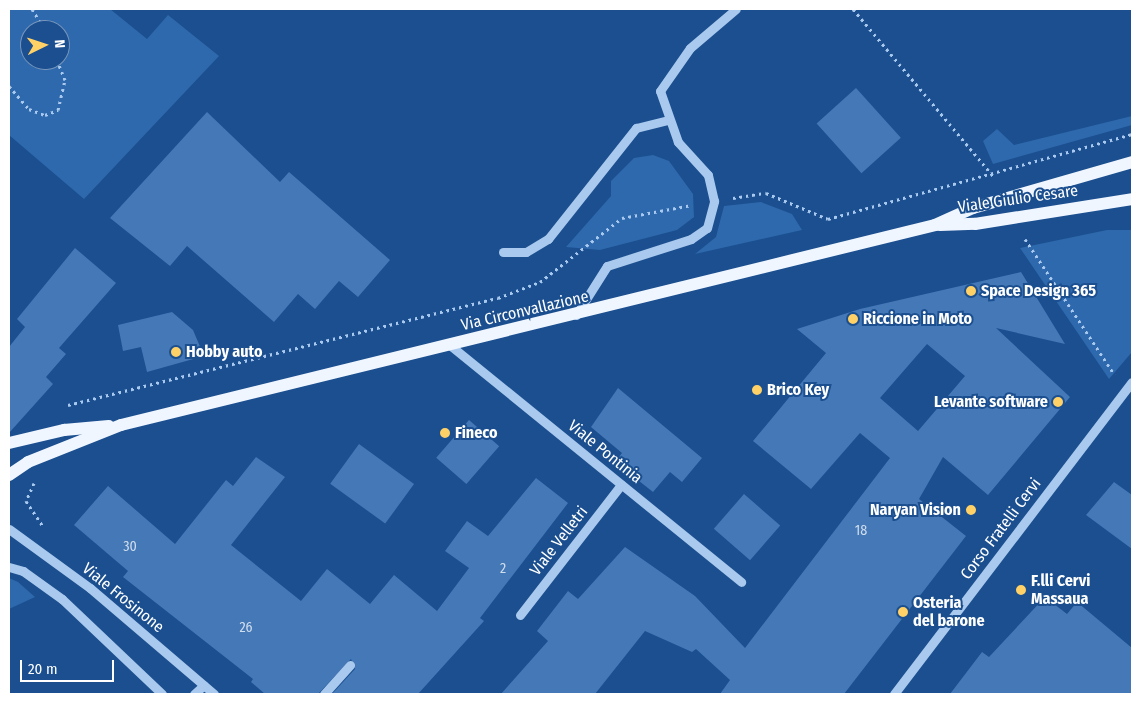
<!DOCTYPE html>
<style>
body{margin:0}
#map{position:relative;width:1141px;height:703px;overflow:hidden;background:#1b4f8f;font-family:"Fira Sans Condensed",sans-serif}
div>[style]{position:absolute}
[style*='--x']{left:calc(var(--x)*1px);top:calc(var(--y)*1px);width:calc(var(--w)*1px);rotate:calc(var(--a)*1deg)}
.green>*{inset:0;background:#2e69ad}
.building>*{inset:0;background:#4478b7;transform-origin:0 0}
.path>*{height:3px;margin-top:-1.5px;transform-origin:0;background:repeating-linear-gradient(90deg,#a9c9ee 0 2.5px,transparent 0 6.5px)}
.minor>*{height:9px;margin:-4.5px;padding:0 4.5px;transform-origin:4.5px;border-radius:4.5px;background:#a9c9ee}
.major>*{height:12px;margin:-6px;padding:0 6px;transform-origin:6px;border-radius:6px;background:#f0f6ff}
.dots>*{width:14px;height:14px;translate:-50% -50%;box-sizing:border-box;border:2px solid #1b4f8f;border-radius:50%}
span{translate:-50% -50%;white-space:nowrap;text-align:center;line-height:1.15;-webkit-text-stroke:4px #1b4f8f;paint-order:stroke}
.number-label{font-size:14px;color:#d0dded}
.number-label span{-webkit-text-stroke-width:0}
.street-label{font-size:16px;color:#fff}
.poi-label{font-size:16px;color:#fff;font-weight:700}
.left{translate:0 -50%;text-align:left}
.right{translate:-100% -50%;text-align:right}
.frame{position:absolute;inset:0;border:10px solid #fff;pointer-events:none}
.north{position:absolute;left:20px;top:20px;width:50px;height:50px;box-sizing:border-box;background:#1b4f8f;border:1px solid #7695bc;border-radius:50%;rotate:86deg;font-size:14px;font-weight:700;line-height:20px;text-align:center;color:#fff}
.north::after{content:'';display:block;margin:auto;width:18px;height:22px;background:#ffd166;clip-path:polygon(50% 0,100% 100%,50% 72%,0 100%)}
.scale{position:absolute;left:20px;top:660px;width:94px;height:22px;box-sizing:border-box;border:2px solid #fff;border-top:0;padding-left:6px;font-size:15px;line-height:18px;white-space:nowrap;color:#fff;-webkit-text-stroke:4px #1b4f8f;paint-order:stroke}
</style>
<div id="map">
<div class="green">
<div style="clip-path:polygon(evenodd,9px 9px,110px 9px,147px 39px,168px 15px,219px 56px,84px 199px,9px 135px,9px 9px,30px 30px,60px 30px,60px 60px,30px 60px,30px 30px)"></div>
<div style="clip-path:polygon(1132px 116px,1132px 125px,993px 164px,983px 141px,997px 129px,1014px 145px)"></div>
<div style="clip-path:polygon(653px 155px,669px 161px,693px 194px,694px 217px,677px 230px,600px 250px,566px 247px,611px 196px,611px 181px,634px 158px)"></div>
<div style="clip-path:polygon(761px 202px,792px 214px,802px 230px,695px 254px,716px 237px,724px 206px)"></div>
<div style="clip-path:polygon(1107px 230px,1132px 230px,1132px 352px,1109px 379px,1020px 248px)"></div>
<div style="clip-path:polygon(9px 578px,18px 582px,35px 597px,9px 609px)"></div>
</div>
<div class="building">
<div style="left:856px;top:88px;width:67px;height:53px;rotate:48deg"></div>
<div style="clip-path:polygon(207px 112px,280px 182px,289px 172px,390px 260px,358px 297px,339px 281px,315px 309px,298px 294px,274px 322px,187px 246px,170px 266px,110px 218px)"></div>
<div style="clip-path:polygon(75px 248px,116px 283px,59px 348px,66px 354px,46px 377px,53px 384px,9px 433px,9px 347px,25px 327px,17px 319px)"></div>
<div style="clip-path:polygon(evenodd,1021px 272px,1065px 344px,996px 328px,1070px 397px,988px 495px,943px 457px,919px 499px,966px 536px,844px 694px,720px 694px,730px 680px,696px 649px,692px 652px,645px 631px,595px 694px,501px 694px,548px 641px,537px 631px,568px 591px,578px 599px,625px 547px,695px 596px,745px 648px,890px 458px,860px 433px,811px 489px,753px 441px,826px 353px,797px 329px,860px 309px,1021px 272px,927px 344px,965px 376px,918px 431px,880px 398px,927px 344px)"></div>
<div style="clip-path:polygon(172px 312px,193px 330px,204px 356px,147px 372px,141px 347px,123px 351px,118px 325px)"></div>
<div style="clip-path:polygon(618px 388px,702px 458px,682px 482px,670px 472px,653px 492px,615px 462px,622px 453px,591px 427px)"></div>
<div style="left:469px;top:420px;width:40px;height:50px;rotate:41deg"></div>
<div style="left:359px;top:444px;width:68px;height:49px;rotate:36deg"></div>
<div style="clip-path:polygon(256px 457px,285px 477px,231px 545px,301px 601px,327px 569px,370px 604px,394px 575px,437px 611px,469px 568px,445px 551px,467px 521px,488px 536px,536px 478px,568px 503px,480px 618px,484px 621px,418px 694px,332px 694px,355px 669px,351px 659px,318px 694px,265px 694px,251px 682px,253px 679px,123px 577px,128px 571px,74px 525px,108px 486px,175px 544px,226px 480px,233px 486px)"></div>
<div style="clip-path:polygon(1114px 482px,1132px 495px,1132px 549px,1086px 515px)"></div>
<div style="left:744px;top:494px;width:48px;height:46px;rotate:41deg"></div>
<div style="clip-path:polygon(1045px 597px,1067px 614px,1077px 602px,1132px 648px,1132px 694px,950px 694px,982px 652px,989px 657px)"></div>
</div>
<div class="path">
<div style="--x:32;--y:9;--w:25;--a:58"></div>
<div style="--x:853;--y:9;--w:218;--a:50"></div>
<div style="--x:9;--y:86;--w:30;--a:49"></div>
<div style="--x:29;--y:109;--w:17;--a:21"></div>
<div style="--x:45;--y:115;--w:14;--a:-21"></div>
<div style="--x:58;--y:110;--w:31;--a:-77"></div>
<div style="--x:65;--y:80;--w:22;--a:-112"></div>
<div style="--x:733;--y:198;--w:33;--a:-9"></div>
<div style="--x:766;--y:193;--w:67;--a:22.8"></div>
<div style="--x:828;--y:219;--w:316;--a:-15.6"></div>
<div style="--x:1025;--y:239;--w:162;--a:56.6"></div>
<div style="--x:68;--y:405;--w:443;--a:-14"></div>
<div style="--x:498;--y:298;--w:45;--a:-20.9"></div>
<div style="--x:540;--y:282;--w:104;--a:-38"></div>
<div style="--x:622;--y:218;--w:71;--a:-10.5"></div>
<div style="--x:34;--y:483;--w:20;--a:114"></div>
<div style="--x:26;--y:501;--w:29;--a:56"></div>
</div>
<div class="minor">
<div style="--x:503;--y:252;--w:23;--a:0"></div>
<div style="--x:526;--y:252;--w:26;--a:-31"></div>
<div style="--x:548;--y:239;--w:142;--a:-51.6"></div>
<div style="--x:636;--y:128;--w:32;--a:-14"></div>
<div style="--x:576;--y:315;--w:58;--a:-57.7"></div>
<div style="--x:607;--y:266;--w:88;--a:-17.8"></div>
<div style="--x:691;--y:239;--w:19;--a:-35"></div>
<div style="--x:707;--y:228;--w:28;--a:-75"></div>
<div style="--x:714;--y:201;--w:27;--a:-103"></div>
<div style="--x:708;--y:175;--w:45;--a:-132.3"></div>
<div style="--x:678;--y:142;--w:54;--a:-109.4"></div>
<div style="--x:660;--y:91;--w:52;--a:-55.1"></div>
<div style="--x:690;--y:48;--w:60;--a:-40.3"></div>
<div style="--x:451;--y:346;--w:374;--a:39.1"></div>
<div style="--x:9;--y:529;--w:100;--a:36.1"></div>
<div style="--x:90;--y:588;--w:163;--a:40.5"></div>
<div style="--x:9;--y:567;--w:15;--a:16"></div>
<div style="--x:23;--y:571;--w:48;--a:35.7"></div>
<div style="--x:62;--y:599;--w:138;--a:43.5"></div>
<div style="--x:520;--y:615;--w:165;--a:-52.2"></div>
<div style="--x:194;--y:694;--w:13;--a:-42"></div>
<div style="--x:324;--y:694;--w:39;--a:-48"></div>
<div style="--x:894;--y:694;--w:392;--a:-52.7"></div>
</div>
<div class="major">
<div style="--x:940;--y:225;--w:35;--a:-2"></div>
<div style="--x:975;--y:224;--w:159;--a:-9"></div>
<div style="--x:9;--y:443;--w:57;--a:-13.3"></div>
<div style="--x:64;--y:430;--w:45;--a:-5.1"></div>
<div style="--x:9;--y:475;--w:23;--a:-34"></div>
<div style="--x:28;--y:462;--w:100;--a:-21.7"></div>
<div style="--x:121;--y:425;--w:838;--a:-13.8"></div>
<div style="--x:935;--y:225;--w:42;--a:-24.1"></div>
<div style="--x:973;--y:208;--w:166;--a:-16.1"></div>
</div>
<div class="dots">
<div style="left:971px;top:291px;background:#ffd166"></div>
<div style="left:853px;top:319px;background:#ffd166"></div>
<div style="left:176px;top:352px;background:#ffd166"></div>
<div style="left:757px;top:390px;background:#ffd166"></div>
<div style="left:1058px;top:402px;background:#ffd166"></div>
<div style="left:445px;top:433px;background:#ffd166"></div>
<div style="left:971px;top:510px;background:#ffd166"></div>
<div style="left:1021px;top:590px;background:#ffd166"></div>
<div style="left:903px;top:612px;background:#ffd166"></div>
</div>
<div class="number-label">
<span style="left:861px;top:531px">18</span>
<span style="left:130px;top:547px">30</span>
<span style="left:503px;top:569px">2</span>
<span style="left:246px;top:628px">26</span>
</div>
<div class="street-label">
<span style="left:1018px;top:199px;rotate:-8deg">Viale Giulio Cesare</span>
<span style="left:525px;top:311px;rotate:-13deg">Via Circonvallazione</span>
<span style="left:605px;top:452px;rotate:39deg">Viale Pontinia</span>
<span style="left:1001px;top:529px;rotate:-53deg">Corso Fratelli Cervi</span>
<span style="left:559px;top:541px;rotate:-52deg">Viale Velletri</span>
<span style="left:123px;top:598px;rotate:39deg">Viale Frosinone</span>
</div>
<div class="poi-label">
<span class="left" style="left:981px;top:291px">Space Design 365</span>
<span class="left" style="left:863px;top:319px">Riccione in Moto</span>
<span class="left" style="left:186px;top:352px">Hobby auto</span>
<span class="left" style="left:767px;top:390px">Brico Key</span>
<span class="right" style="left:1048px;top:402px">Levante software</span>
<span class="left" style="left:455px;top:433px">Fineco</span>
<span class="right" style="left:961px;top:510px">Naryan Vision</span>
<span class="left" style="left:1031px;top:590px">F.lli Cervi<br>Massaua</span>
<span class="left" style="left:913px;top:612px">Osteria<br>del barone</span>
</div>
<div class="frame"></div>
<div class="north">N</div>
<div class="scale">20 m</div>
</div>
